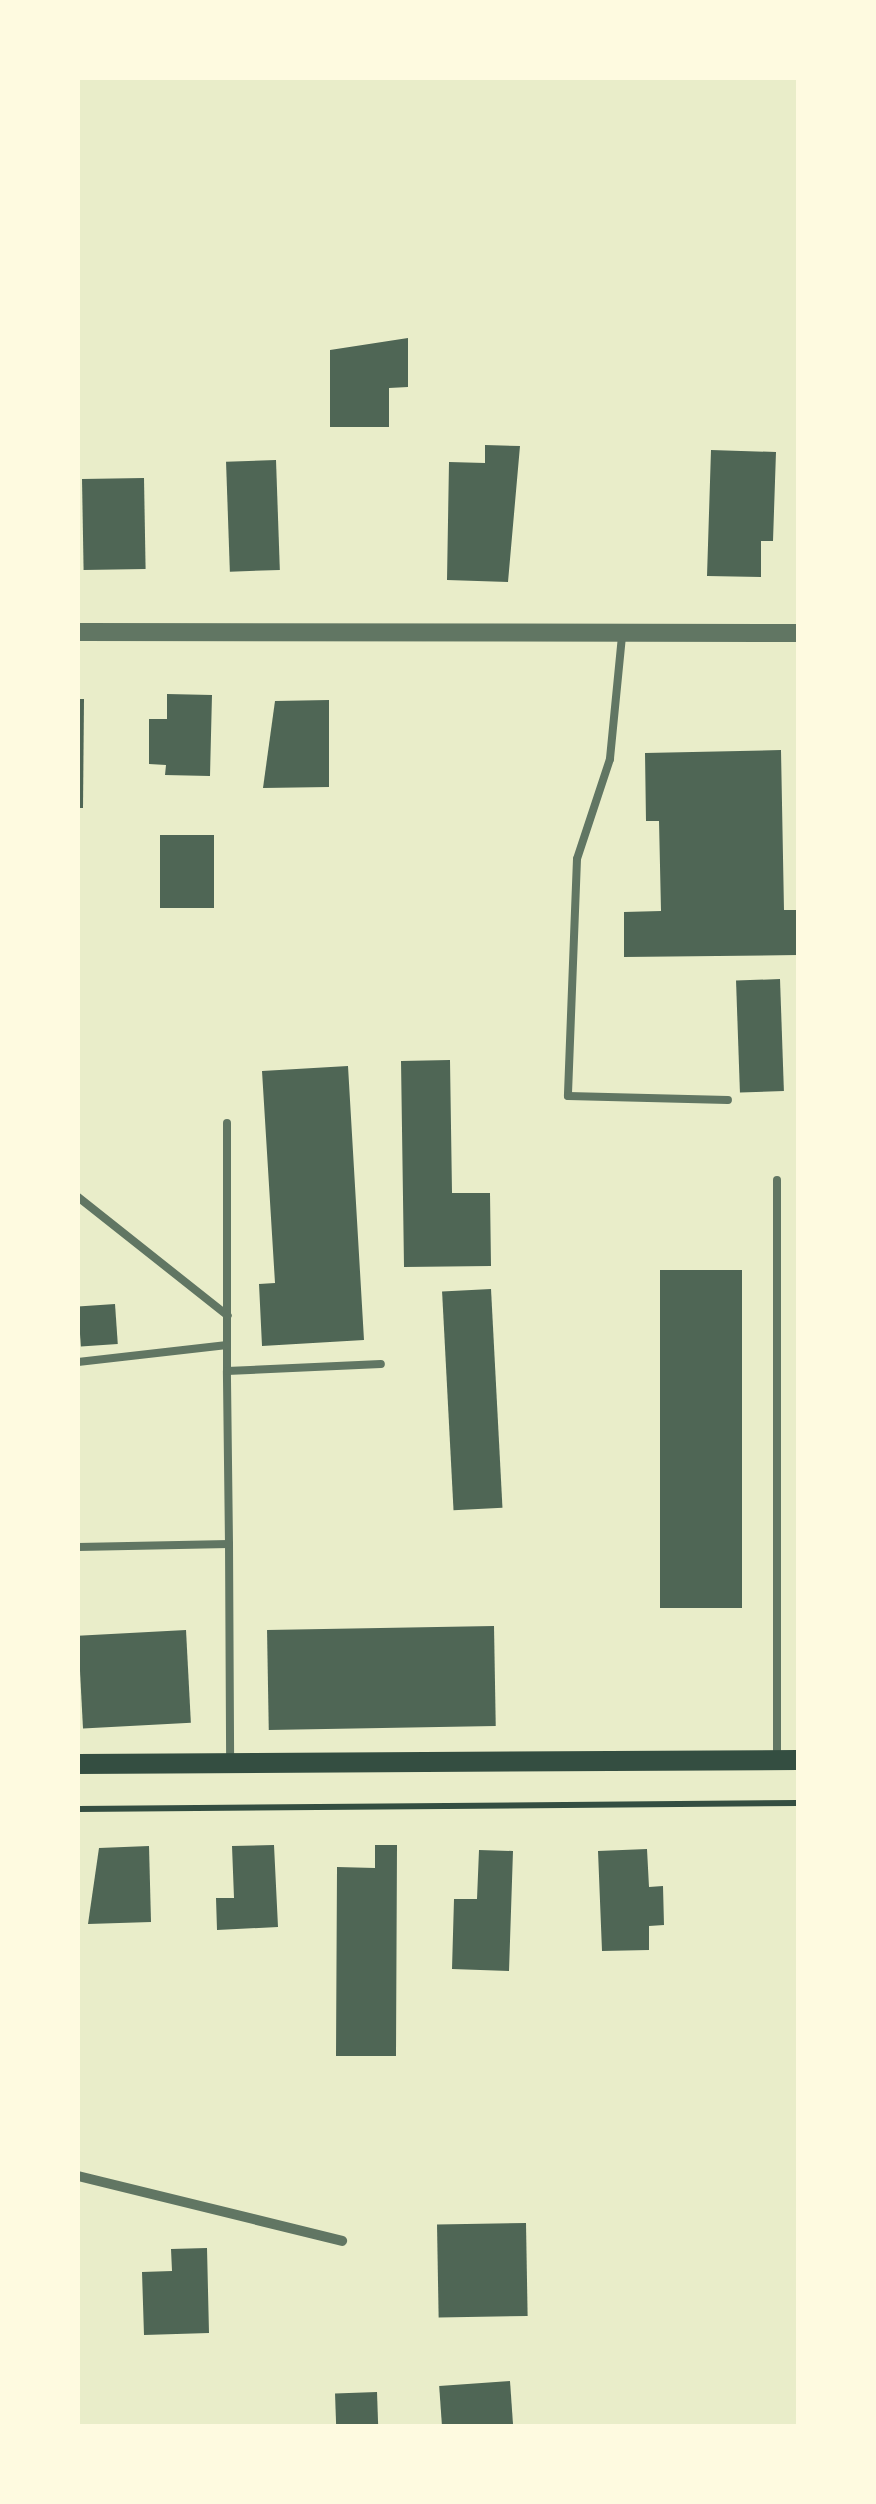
<!DOCTYPE html>
<style>
body{margin:0}
#map{position:relative;width:876px;height:2504px;overflow:hidden;background:#e9edc9;font-family:"Nunito Sans",sans-serif}
div>[style]{position:absolute}
[style*='--x']{left:calc(var(--x)*1px);top:calc(var(--y)*1px);width:calc(var(--w)*1px);rotate:calc(var(--a)*1deg)}
.building>*{inset:0;background:#4f6655;transform-origin:0 0}
.path>*{height:6px;margin:-3px;padding:0 3px;transform-origin:3px;border-radius:3px;background:#344e41}
.service>*{height:8px;margin:-4px;padding:0 4px;transform-origin:4px;border-radius:4px;background:#617663}
.minor>*{height:10px;margin:-5px;padding:0 5px;transform-origin:5px;border-radius:5px;background:#617663}
.tertiary>*{height:18px;margin:-9px;padding:0 9px;transform-origin:9px;border-radius:9px;background:#617663}
.secondary>*{height:20px;margin:-10px;padding:0 10px;transform-origin:10px;border-radius:10px;background:#344e41}
span{translate:-50% -50%;white-space:nowrap;text-align:center;line-height:1.15;-webkit-text-stroke:8px #fefae0;paint-order:stroke}
.frame{position:absolute;inset:0;border:80px solid #fefae0;pointer-events:none}
</style>
<div id="map">
<div class="building">
<div style="clip-path:polygon(408px 338px,408px 387px,389px 388px,389px 427px,330px 427px,330px 350px)"></div>
<div style="clip-path:polygon(485px 445px,520px 446px,508px 582px,447px 580px,449px 462px,485px 463px)"></div>
<div style="clip-path:polygon(711px 450px,776px 452px,773px 541px,761px 541px,761px 577px,707px 576px)"></div>
<div style="left:276px;top:460px;width:110px;height:50px;rotate:88deg"></div>
<div style="left:144px;top:478px;width:91px;height:62px;rotate:89deg"></div>
<div style="clip-path:polygon(167px 694px,212px 695px,210px 776px,165px 775px,166px 765px,149px 764px,149px 719px,167px 719px)"></div>
<div style="clip-path:polygon(78px 699px,84px 699px,83px 808px,78px 808px)"></div>
<div style="clip-path:polygon(329px 700px,329px 787px,263px 788px,275px 701px)"></div>
<div style="clip-path:polygon(781px 750px,784px 910px,798px 910px,798px 955px,624px 957px,624px 912px,661px 911px,659px 821px,646px 821px,645px 753px)"></div>
<div style="left:214px;top:835px;width:73px;height:54px;rotate:90deg"></div>
<div style="left:780px;top:979px;width:112px;height:44px;rotate:88deg"></div>
<div style="clip-path:polygon(450px 1060px,452px 1193px,490px 1193px,491px 1266px,404px 1267px,401px 1061px)"></div>
<div style="clip-path:polygon(348px 1066px,364px 1340px,262px 1346px,259px 1284px,275px 1283px,262px 1071px)"></div>
<div style="left:660px;top:1270px;width:82px;height:338px"></div>
<div style="left:491px;top:1289px;width:219px;height:49px;rotate:87deg"></div>
<div style="left:115px;top:1304px;width:40px;height:37px;rotate:86deg"></div>
<div style="left:494px;top:1626px;width:100px;height:227px;rotate:89deg"></div>
<div style="left:186px;top:1630px;width:93px;height:108px;rotate:87deg"></div>
<div style="clip-path:polygon(274px 1845px,278px 1927px,217px 1930px,216px 1898px,234px 1898px,232px 1846px)"></div>
<div style="clip-path:polygon(375px 1845px,397px 1845px,396px 2056px,336px 2056px,337px 1867px,375px 1868px)"></div>
<div style="clip-path:polygon(149px 1846px,151px 1922px,88px 1924px,99px 1848px)"></div>
<div style="clip-path:polygon(647px 1849px,649px 1887px,663px 1886px,664px 1925px,649px 1926px,649px 1950px,602px 1951px,598px 1851px)"></div>
<div style="clip-path:polygon(479px 1850px,513px 1851px,509px 1971px,452px 1969px,454px 1899px,477px 1899px)"></div>
<div style="left:526px;top:2223px;width:93px;height:89px;rotate:89deg"></div>
<div style="clip-path:polygon(207px 2248px,209px 2333px,144px 2335px,142px 2272px,172px 2271px,171px 2249px)"></div>
<div style="left:510px;top:2381px;width:45px;height:71px;rotate:86deg"></div>
<div style="left:377px;top:2392px;width:34px;height:42px;rotate:88deg"></div>
</div>
<div class="path">
<div style="--x:78;--y:1809;--w:720;--a:-0.48"></div>
</div>
<div class="service">
<div style="--x:622;--y:636;--w:124;--a:95.6"></div>
<div style="--x:610;--y:759;--w:105;--a:108.3"></div>
<div style="--x:577;--y:859;--w:237;--a:92.2"></div>
<div style="--x:568;--y:1096;--w:160;--a:1.4"></div>
<div style="--x:227;--y:1123;--w:248;--a:90"></div>
<div style="--x:78;--y:1197;--w:191;--a:38.4"></div>
<div style="--x:78;--y:1362;--w:150;--a:-6.5"></div>
<div style="--x:229;--y:1544;--w:215;--a:89.7"></div>
<div style="--x:78;--y:1547;--w:151;--a:-1.1"></div>
<div style="--x:229;--y:1544;--w:173;--a:-90.7"></div>
<div style="--x:227;--y:1371;--w:154;--a:-2.6"></div>
<div style="--x:777;--y:1760;--w:580;--a:-90"></div>
</div>
<div class="minor">
<div style="--x:78;--y:2176;--w:272;--a:13.8"></div>
</div>
<div class="tertiary">
<div style="--x:78;--y:632;--w:720;--a:0.08"></div>
</div>
<div class="secondary">
<div style="--x:78;--y:1764;--w:720;--a:-0.32"></div>
</div>
<div class="frame"></div>
</div>
